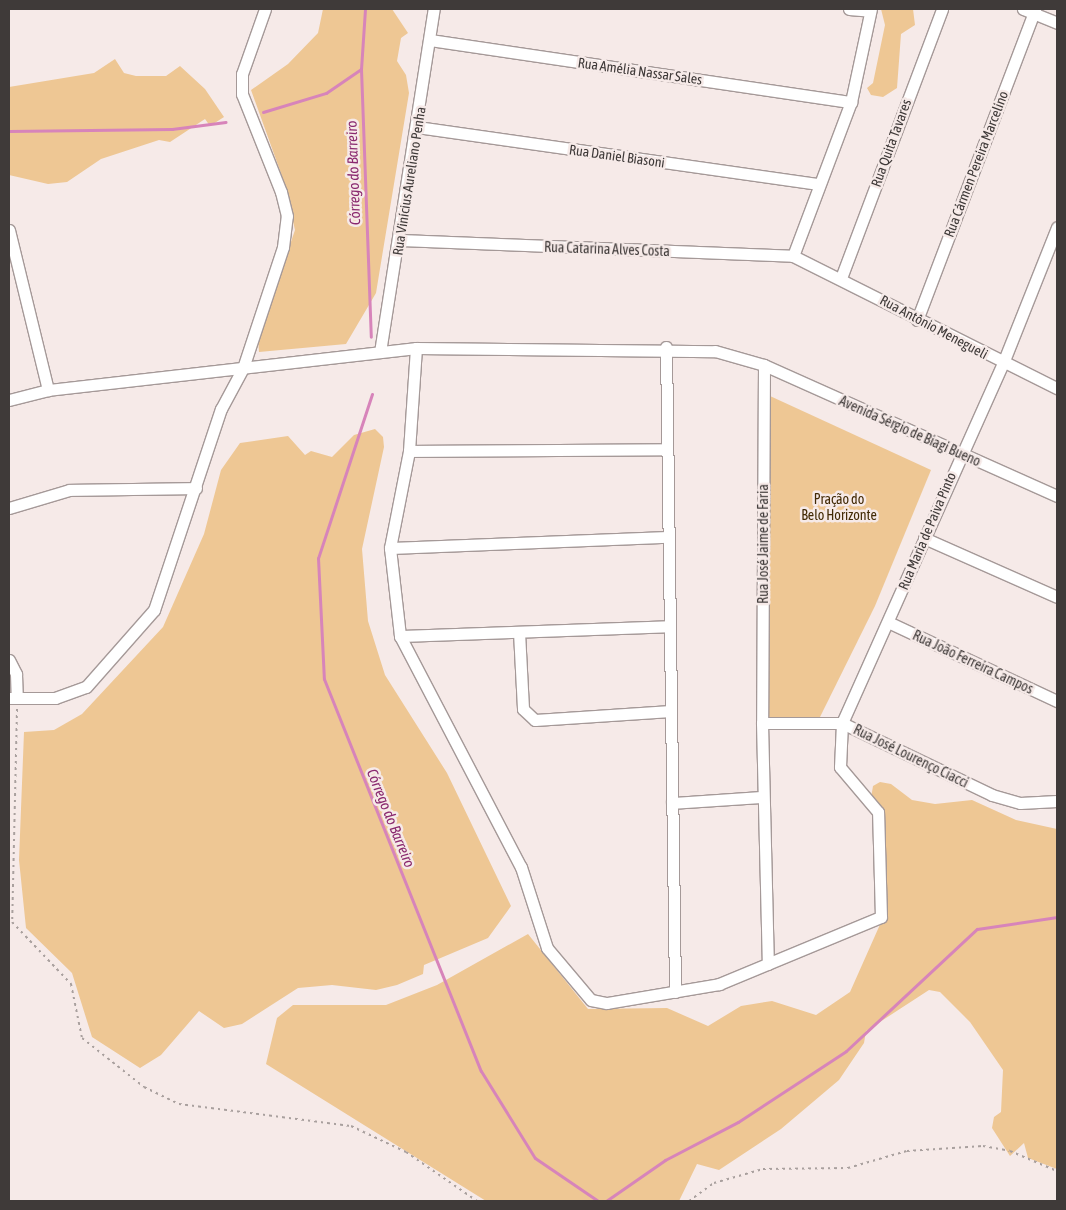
<!DOCTYPE html>
<meta charset="utf-8">
<style>
body{margin:0}
#map{position:relative;width:1066px;height:1210px;overflow:hidden;background:#f6eae8;font-family:"Asap Condensed",sans-serif}
div>[style]{position:absolute}
[style*='--x']{left:calc(var(--x)*1px);top:calc(var(--y)*1px);width:calc(var(--w)*1px);rotate:calc(var(--a)*1deg)}
.green>*{inset:0;background:#eec794}
.stream>*{height:3px;margin:-1.5px;padding:0 1.5px;transform-origin:1.5px;border-radius:1.5px;background:#d784ba}
.path>*{height:2px;margin-top:-1px;transform-origin:0;background:repeating-linear-gradient(90deg,#a9a09e 0 2.5px,transparent 0 6.5px)}
.roads{filter:drop-shadow(1px 0 #a59998) drop-shadow(-1px 0 #a59998) drop-shadow(0 1px #a59998) drop-shadow(0 -1px #a59998)}
.minor>*{height:11px;margin:-5.5px;padding:0 5.5px;transform-origin:5.5px;border-radius:5.5px;background:#fff}
span{translate:-50% -50%;white-space:nowrap;text-align:center;line-height:1.15;-webkit-text-stroke:5px #f6eae8;paint-order:stroke}
.street-label{font-size:14px;color:#3f3a39}
.park-label{font-size:14px;color:#422a05}
.water-label{font-size:15px;color:#8a296f;font-style:italic}
.frame{position:absolute;inset:0;border:10px solid #3f3a39;pointer-events:none}
</style>
<div id="map">
<div class="green">
<div style="clip-path:polygon(323px 9px,392px 9px,408px 33px,401px 38px,397px 61px,406px 75px,409px 93px,376px 293px,346px 344px,259px 352px,258px 339px,295px 230px,283px 179px,251px 90px,288px 64px,318px 33px)"></div>
<div style="clip-path:polygon(881px 9px,913px 9px,915px 25px,901px 34px,897px 88px,883px 97px,871px 95px,867px 88px,873px 83px,885px 25px)"></div>
<div style="clip-path:polygon(115px 59px,124px 73px,136px 76px,166px 76px,180px 66px,205px 89px,224px 117px,210px 126px,205px 119px,170px 142px,159px 140px,101px 159px,67px 182px,48px 184px,9px 175px,9px 87px,94px 73px)"></div>
<div style="clip-path:polygon(770px 396px,931px 470px,875px 606px,819px 719px,767px 719px)"></div>
<div style="clip-path:polygon(375px 429px,383px 437px,384px 447px,362px 549px,368px 621px,385px 675px,447px 773px,511px 906px,488px 938px,424px 965px,423px 974px,397px 985px,376px 990px,332px 985px,298px 988px,242px 1024px,224px 1028px,199px 1011px,161px 1055px,140px 1068px,92px 1037px,72px 973px,26px 928px,19px 860px,24px 732px,54px 730px,82px 714px,163px 627px,204px 534px,221px 470px,240px 443px,288px 436px,305px 455px,311px 451px,332px 457px,354px 435px)"></div>
<div style="clip-path:polygon(880px 782px,891px 784px,912px 800px,935px 804px,972px 800px,1016px 820px,1057px 829px,1057px 1169px,1028px 1158px,1024px 1143px,1010px 1156px,992px 1128px,994px 1117px,1001px 1112px,1003px 1070px,970px 1022px,940px 992px,929px 990px,866px 1031px,864px 1043px,839px 1080px,781px 1129px,719px 1170px,697px 1164px,679px 1201px,486px 1201px,266px 1064px,277px 1018px,293px 1005px,386px 1005px,437px 985px,528px 934px,588px 1009px,667px 1008px,708px 1026px,741px 1006px,772px 1001px,816px 1015px,850px 992px,882px 920px,871px 798px,873px 786px)"></div>
</div>
<div class="stream">
<div style="--x:365;--y:9;--w:60;--a:93.8"></div>
<div style="--x:361;--y:69;--w:268;--a:87.9"></div>
<div style="--x:263;--y:112;--w:66;--a:-16.8"></div>
<div style="--x:326;--y:93;--w:42;--a:-34.4"></div>
<div style="--x:9;--y:131;--w:163;--a:-0.7"></div>
<div style="--x:172;--y:129;--w:54;--a:-7.4"></div>
<div style="--x:372;--y:394;--w:173;--a:108.2"></div>
<div style="--x:318;--y:558;--w:121;--a:87.2"></div>
<div style="--x:324;--y:679;--w:422;--a:68.2"></div>
<div style="--x:481;--y:1071;--w:102;--a:58.2"></div>
<div style="--x:535;--y:1158;--w:76;--a:34.3"></div>
<div style="--x:606;--y:1201;--w:72;--a:-34.8"></div>
<div style="--x:665;--y:1160;--w:82;--a:-27.5"></div>
<div style="--x:738;--y:1122;--w:129;--a:-33.3"></div>
<div style="--x:846;--y:1051;--w:179;--a:-43"></div>
<div style="--x:977;--y:929;--w:81;--a:-8.5"></div>
</div>
<div class="path">
<div style="--x:17;--y:709;--w:213;--a:91.3"></div>
<div style="--x:12;--y:922;--w:86;--a:46.4"></div>
<div style="--x:71;--y:984;--w:55;--a:78.5"></div>
<div style="--x:82;--y:1038;--w:79;--a:38.3"></div>
<div style="--x:144;--y:1087;--w:39;--a:26"></div>
<div style="--x:179;--y:1104;--w:173;--a:7.3"></div>
<div style="--x:351;--y:1126;--w:61;--a:25.3"></div>
<div style="--x:406;--y:1152;--w:86;--a:34.6"></div>
<div style="--x:689;--y:1201;--w:31;--a:-36"></div>
<div style="--x:714;--y:1183;--w:51;--a:-15.9"></div>
<div style="--x:763;--y:1169;--w:85;--a:-0.7"></div>
<div style="--x:848;--y:1168;--w:61;--a:-16.1"></div>
<div style="--x:907;--y:1151;--w:76;--a:-3.8"></div>
<div style="--x:983;--y:1146;--w:27;--a:10"></div>
<div style="--x:1010;--y:1151;--w:51;--a:23.1"></div>
</div>
<div class="roads">
<div class="minor">
<div style="--x:849;--y:9;--w:21;--a:5"></div>
<div style="--x:1023;--y:9;--w:37;--a:22"></div>
<div style="--x:430;--y:40;--w:426;--a:8.4"></div>
<div style="--x:417;--y:127;--w:404;--a:8.1"></div>
<div style="--x:9;--y:230;--w:165;--a:76.3"></div>
<div style="--x:400;--y:240;--w:393;--a:2.3"></div>
<div style="--x:793;--y:256;--w:295;--a:26.6"></div>
<div style="--x:793;--y:256;--w:165;--a:-69.4"></div>
<div style="--x:851;--y:102;--w:95;--a:-77.9"></div>
<div style="--x:841;--y:278;--w:287;--a:-69.4"></div>
<div style="--x:917;--y:320;--w:333;--a:-69.2"></div>
<div style="--x:666;--y:347;--w:645;--a:89.2"></div>
<div style="--x:416;--y:348;--w:103;--a:93.9"></div>
<div style="--x:409;--y:451;--w:99;--a:101.1"></div>
<div style="--x:390;--y:548;--w:89;--a:83.5"></div>
<div style="--x:400;--y:636;--w:261;--a:62.4"></div>
<div style="--x:521;--y:867;--w:85;--a:72.2"></div>
<div style="--x:547;--y:948;--w:68;--a:49.8"></div>
<div style="--x:591;--y:1000;--w:16;--a:11"></div>
<div style="--x:607;--y:1003;--w:114;--a:-9.6"></div>
<div style="--x:719;--y:984;--w:175;--a:-22.5"></div>
<div style="--x:881;--y:917;--w:105;--a:-91.6"></div>
<div style="--x:878;--y:812;--w:59;--a:-130.2"></div>
<div style="--x:840;--y:767;--w:44;--a:-87.4"></div>
<div style="--x:842;--y:723;--w:394;--a:-65.9"></div>
<div style="--x:1003;--y:363;--w:146;--a:-68.3"></div>
<div style="--x:380;--y:352;--w:347;--a:-81.1"></div>
<div style="--x:764;--y:365;--w:358;--a:90.3"></div>
<div style="--x:762;--y:723;--w:241;--a:88.6"></div>
<div style="--x:9;--y:400;--w:40;--a:-14.4"></div>
<div style="--x:48;--y:390;--w:370;--a:-6.5"></div>
<div style="--x:416;--y:348;--w:299;--a:0.6"></div>
<div style="--x:715;--y:351;--w:51;--a:15.9"></div>
<div style="--x:764;--y:365;--w:321;--a:24.1"></div>
<div style="--x:409;--y:451;--w:258;--a:-0.4"></div>
<div style="--x:9;--y:508;--w:63;--a:-16.7"></div>
<div style="--x:69;--y:490;--w:127;--a:-0.9"></div>
<div style="--x:924;--y:538;--w:145;--a:23.9"></div>
<div style="--x:390;--y:548;--w:278;--a:-2.3"></div>
<div style="--x:888;--y:622;--w:187;--a:25.1"></div>
<div style="--x:519;--y:632;--w:77;--a:87"></div>
<div style="--x:523;--y:709;--w:16;--a:43"></div>
<div style="--x:535;--y:720;--w:136;--a:-3.8"></div>
<div style="--x:400;--y:636;--w:270;--a:-2.1"></div>
<div style="--x:9;--y:660;--w:16;--a:63"></div>
<div style="--x:16;--y:674;--w:24;--a:88"></div>
<div style="--x:9;--y:698;--w:46;--a:0"></div>
<div style="--x:55;--y:698;--w:33;--a:-20"></div>
<div style="--x:86;--y:687;--w:103;--a:-48.6"></div>
<div style="--x:154;--y:610;--w:212;--a:-71.6"></div>
<div style="--x:221;--y:409;--w:47;--a:-61.8"></div>
<div style="--x:243;--y:368;--w:127;--a:-71.7"></div>
<div style="--x:283;--y:247;--w:31;--a:-83"></div>
<div style="--x:287;--y:216;--w:25;--a:-104"></div>
<div style="--x:281;--y:192;--w:105;--a:-111.7"></div>
<div style="--x:242;--y:94;--w:20;--a:-90"></div>
<div style="--x:242;--y:74;--w:69;--a:-70.5"></div>
<div style="--x:762;--y:723;--w:80;--a:0"></div>
<div style="--x:842;--y:723;--w:166;--a:25.6"></div>
<div style="--x:992;--y:795;--w:29;--a:16"></div>
<div style="--x:1020;--y:803;--w:37;--a:-3"></div>
<div style="--x:672;--y:803;--w:91;--a:-3.8"></div>
</div>
</div>
<div class="street-label">
<span style="left:640px;top:71px;rotate:8deg">Rua Amélia Nassar Sales</span>
<span style="left:891px;top:143px;rotate:-70deg">Rua Quita Tavares</span>
<span style="left:617px;top:156px;rotate:8deg">Rua Daniel Biasoni</span>
<span style="left:976px;top:164px;rotate:-69deg">Rua Cármen Pereira Marcelino</span>
<span style="left:409px;top:181px;rotate:-81deg">Rua Vinícius Aureliano Penha</span>
<span style="left:607px;top:249px;rotate:2deg">Rua Catarina Alves Costa</span>
<span style="left:934px;top:327px;rotate:28deg">Rua Antônio Menegueli</span>
<span style="left:910px;top:431px;rotate:24deg">Avenida Sérgio de Biagi Bueno</span>
<span style="left:927px;top:531px;rotate:-67deg">Rua Maria de Paiva Pinto</span>
<span style="left:763px;top:544px;rotate:-90deg">Rua José Jaime de Faria</span>
<span style="left:973px;top:662px;rotate:25deg">Rua João Ferreira Campos</span>
<span style="left:911px;top:756px;rotate:26deg">Rua José Lourenço Ciacci</span>
</div>
<div class="park-label">
<span style="left:839px;top:507px">Pração do<br>Belo Horizonte</span>
</div>
<div class="water-label">
<span style="left:353px;top:173px;rotate:-92deg">Córrego do Barreiro</span>
<span style="left:391px;top:818px;rotate:68deg">Córrego do Barreiro</span>
</div>
<div class="frame"></div>
</div>
